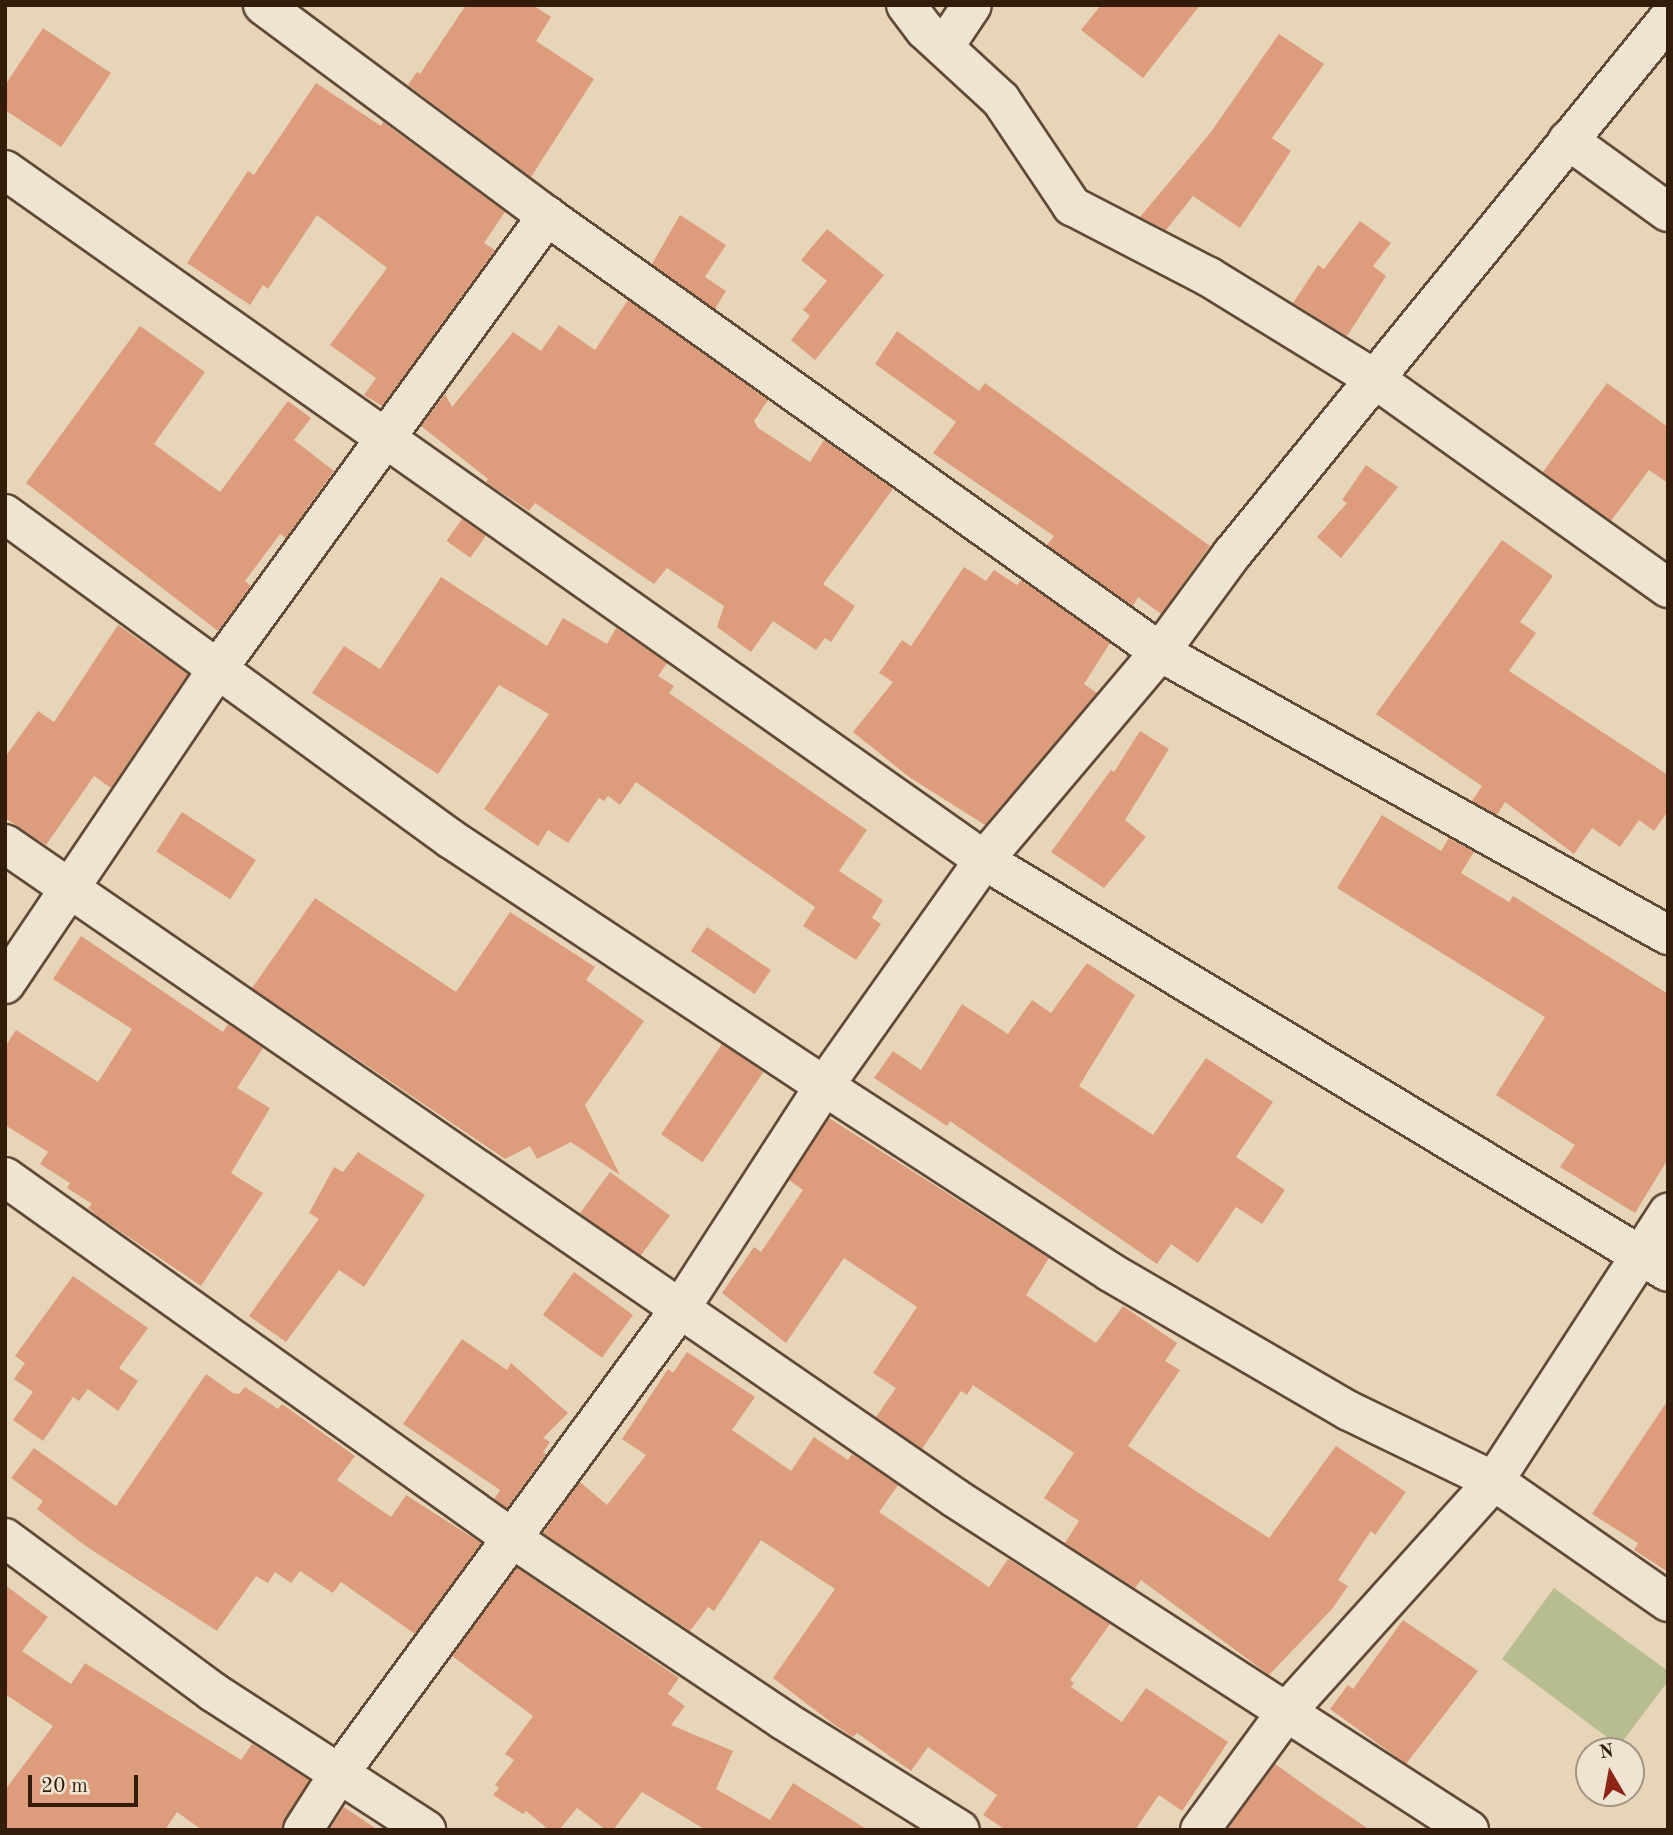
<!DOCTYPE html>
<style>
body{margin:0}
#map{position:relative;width:1673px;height:1835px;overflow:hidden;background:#e7d5b9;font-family:"Old Standard TT",serif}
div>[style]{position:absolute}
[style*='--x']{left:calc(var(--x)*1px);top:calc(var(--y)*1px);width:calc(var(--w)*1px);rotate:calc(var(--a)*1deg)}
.green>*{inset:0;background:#b7bd8f}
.building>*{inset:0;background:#dd9d7d;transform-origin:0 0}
.roads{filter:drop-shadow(2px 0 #614a36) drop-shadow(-2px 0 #614a36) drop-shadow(0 2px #614a36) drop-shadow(0 -2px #614a36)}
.minor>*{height:38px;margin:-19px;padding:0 19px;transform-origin:19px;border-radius:19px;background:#efe4d2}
span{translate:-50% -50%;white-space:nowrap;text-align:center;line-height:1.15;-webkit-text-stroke:5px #efe4d2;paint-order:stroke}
.frame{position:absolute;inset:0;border:7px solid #341c0b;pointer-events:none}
.north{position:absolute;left:1575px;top:1737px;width:70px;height:70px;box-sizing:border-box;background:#efe4d2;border:2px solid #a49482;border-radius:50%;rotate:350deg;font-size:19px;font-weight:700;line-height:28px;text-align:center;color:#341c0b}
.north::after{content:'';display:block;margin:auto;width:24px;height:32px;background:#8f2418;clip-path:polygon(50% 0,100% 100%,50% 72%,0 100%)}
.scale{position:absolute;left:28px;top:1775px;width:110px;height:32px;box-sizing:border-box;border:4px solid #341c0b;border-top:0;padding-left:9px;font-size:21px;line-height:24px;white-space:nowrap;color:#341c0b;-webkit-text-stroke:5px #efe4d2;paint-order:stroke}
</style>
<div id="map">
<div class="green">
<div style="clip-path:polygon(1554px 1588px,1668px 1671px,1668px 1681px,1619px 1746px,1502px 1659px)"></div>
</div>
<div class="building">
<div style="clip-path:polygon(466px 5px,533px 5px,551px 17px,536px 41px,594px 79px,531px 177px,408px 85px,417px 72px,420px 74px)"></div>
<div style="clip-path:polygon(1101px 5px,1200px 5px,1143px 78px,1081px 30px)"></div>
<div style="clip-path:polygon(43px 28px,111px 73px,61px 147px,5px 110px,5px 85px)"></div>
<div style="clip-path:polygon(1279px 34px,1324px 64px,1272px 138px,1291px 151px,1240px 228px,1193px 196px,1166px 230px,1140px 217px,1211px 132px)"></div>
<div style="clip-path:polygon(316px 83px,381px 126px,383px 122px,505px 212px,484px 243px,495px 250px,382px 406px,364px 395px,376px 378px,330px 345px,387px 268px,317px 215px,268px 289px,263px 285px,250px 305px,187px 263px,248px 171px,254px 175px)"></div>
<div style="clip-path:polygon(680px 215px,726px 245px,705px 277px,726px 291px,715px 309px,652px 264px)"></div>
<div style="clip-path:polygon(1360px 221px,1391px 243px,1373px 266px,1386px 276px,1347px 336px,1293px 303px,1318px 265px,1324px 269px)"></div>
<div style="clip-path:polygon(827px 229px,884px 275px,815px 360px,791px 340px,810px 316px,803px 310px,827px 281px,801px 260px)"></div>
<div style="clip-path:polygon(628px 300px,768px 400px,754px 421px,758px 428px,810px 462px,824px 440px,893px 489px,823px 584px,855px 606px,831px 642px,825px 638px,816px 650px,773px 621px,751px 652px,717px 627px,724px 606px,667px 568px,654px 584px,535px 503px,529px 511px,486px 482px,488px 479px,421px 426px,445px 394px,452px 407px,513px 332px,541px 351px,559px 325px,595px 350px)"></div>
<div style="clip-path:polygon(140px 326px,205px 372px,154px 444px,220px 492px,288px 401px,311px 418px,294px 440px,334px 471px,286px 538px,280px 534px,245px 581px,251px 586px,218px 631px,26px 483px)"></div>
<div style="clip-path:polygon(897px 331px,979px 391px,985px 383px,1210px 546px,1161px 614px,1138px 597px,1133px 606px,1047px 545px,1054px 536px,933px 453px,956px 422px,875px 364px)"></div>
<div style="clip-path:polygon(1607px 383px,1668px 427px,1668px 483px,1649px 470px,1611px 521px,1543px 472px)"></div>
<div style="clip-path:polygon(1366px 465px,1398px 487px,1341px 558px,1317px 537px,1347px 503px,1342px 500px)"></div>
<div style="left:462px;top:519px;width:29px;height:27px;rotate:35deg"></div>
<div style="clip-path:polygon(1502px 540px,1553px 576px,1520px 622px,1536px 633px,1509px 671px,1668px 775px,1668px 811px,1654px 831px,1639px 820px,1620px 847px,1592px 828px,1574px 854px,1505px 802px,1497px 815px,1472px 801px,1482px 786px,1376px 714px)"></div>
<div style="clip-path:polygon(964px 567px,986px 581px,994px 570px,1017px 585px,1021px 580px,1110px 643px,1084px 684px,1097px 693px,985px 825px,909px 777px,853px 732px,893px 682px,879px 673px,902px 640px,911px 646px)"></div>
<div style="clip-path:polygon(441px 577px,547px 646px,563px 618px,607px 644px,616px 628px,667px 663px,658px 676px,674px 686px,669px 693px,867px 830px,839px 871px,883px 900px,872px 918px,881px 924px,856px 960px,803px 926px,815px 907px,636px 782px,620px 805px,608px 796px,604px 801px,599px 798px,568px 843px,548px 830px,538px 846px,484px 809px,549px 714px,499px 685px,438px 774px,312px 693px,344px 646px,380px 669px)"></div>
<div style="clip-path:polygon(118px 625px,188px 674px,111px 788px,94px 776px,46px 845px,5px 818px,5px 757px,38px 711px,54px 722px)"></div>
<div style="clip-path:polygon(1140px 731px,1169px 749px,1125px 820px,1146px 837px,1104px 888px,1051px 852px,1111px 770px,1114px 772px)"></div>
<div style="left:182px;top:812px;width:88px;height:47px;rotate:33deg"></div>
<div style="clip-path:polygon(1382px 815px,1441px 851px,1449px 838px,1474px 852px,1461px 873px,1509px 902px,1513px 896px,1668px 994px,1668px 1159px,1635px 1213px,1560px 1167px,1575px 1145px,1496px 1095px,1545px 1017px,1337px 888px)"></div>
<div style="clip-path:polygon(315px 898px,456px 992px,510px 912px,595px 967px,586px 980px,644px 1021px,585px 1105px,620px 1175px,571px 1142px,537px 1159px,530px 1146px,505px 1159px,252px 988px)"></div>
<div style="left:707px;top:927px;width:77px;height:29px;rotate:34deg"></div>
<div style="clip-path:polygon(81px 936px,223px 1032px,228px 1024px,263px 1048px,237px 1088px,270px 1108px,231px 1173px,263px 1193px,201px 1286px,99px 1217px,88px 1208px,92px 1204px,67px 1188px,70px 1183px,40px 1164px,48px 1152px,5px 1125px,5px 1047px,16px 1030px,98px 1082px,132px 1029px,53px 979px)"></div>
<div style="clip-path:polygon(1087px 963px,1135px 995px,1079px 1086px,1153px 1135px,1206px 1058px,1273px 1102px,1236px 1157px,1285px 1190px,1262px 1224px,1236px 1207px,1198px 1263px,1171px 1244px,1157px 1264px,950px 1121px,947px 1126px,874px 1078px,893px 1051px,921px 1070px,962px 1004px,1008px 1034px,1032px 1000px,1051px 1013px)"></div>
<div style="left:722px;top:1044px;width:50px;height:109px;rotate:34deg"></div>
<div style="clip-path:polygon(829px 1118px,1049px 1258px,1026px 1295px,1096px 1343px,1123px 1306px,1177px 1343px,1165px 1361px,1180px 1370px,1128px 1446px,1199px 1493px,1269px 1538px,1336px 1446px,1406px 1492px,1375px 1535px,1371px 1531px,1338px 1580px,1348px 1586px,1332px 1609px,1269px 1675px,1141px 1580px,1135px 1588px,1065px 1543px,1079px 1521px,1044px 1498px,1074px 1453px,973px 1385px,967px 1395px,961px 1391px,922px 1449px,876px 1417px,896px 1388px,873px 1373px,917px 1307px,844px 1258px,786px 1343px,722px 1293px,754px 1247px,761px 1252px,803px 1190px,789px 1180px)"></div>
<div style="clip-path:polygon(358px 1152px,425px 1195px,364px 1287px,339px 1270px,286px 1342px,249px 1316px,319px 1219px,309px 1213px,334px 1167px,343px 1172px)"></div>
<div style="left:610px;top:1172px;width:74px;height:51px;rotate:36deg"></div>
<div style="left:574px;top:1272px;width:73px;height:53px;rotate:36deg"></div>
<div style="clip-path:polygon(73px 1276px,148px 1328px,119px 1368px,138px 1381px,118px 1411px,88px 1389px,79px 1401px,73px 1397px,43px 1441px,13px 1420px,33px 1392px,14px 1379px,25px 1363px,15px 1356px)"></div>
<div style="clip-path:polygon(462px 1339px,507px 1370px,511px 1363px,568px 1413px,543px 1438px,550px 1442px,543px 1452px,546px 1454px,507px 1508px,494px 1499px,500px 1490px,403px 1424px)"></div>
<div style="clip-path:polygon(687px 1352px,755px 1397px,732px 1430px,791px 1471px,814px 1437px,848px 1460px,852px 1454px,898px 1485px,879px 1512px,989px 1587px,1008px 1559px,1110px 1624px,1070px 1680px,1074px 1683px,1071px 1687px,1122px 1722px,1146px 1688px,1228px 1742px,1182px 1811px,1159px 1795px,1135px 1830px,1006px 1830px,983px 1815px,997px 1795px,928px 1747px,911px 1771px,857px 1733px,853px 1737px,832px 1723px,773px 1678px,835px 1589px,761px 1540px,714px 1611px,708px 1607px,690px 1631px,543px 1533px,580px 1482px,607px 1505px,646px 1455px,622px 1439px,668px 1369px,673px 1373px)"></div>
<div style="clip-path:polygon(206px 1374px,233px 1393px,239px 1394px,245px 1387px,278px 1409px,282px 1404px,355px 1456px,337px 1480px,391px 1517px,406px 1495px,481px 1543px,415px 1634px,341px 1582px,333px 1593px,300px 1571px,291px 1583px,275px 1572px,268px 1583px,256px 1576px,217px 1631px,87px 1547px,37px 1509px,43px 1501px,11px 1478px,34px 1448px,116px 1506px)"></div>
<div style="clip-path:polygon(1668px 1400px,1668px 1572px,1634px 1550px,1638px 1543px,1592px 1514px)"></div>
<div style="clip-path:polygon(517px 1568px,679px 1678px,668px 1694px,685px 1706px,671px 1725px,733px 1751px,716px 1789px,770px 1820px,793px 1783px,868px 1830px,706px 1830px,642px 1792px,613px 1830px,606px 1830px,577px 1808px,559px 1830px,549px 1830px,526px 1811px,523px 1814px,493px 1795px,499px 1788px,495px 1785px,514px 1760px,505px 1754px,533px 1716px,452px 1656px)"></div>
<div style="clip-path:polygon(5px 1585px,48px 1617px,22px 1651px,71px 1684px,85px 1663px,241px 1760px,252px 1744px,309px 1780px,281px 1830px,202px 1830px,177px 1812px,165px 1830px,5px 1830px,5px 1790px,53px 1726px,5px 1694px)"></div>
<div style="clip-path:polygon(1403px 1620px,1478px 1671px,1406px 1764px,1330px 1709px,1348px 1685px,1353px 1689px)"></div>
<div style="clip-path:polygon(1275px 1764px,1317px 1794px,1370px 1830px,1227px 1830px)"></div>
<div style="clip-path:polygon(344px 1807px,378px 1830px,329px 1830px)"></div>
</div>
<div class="roads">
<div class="minor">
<div style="--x:263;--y:5;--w:354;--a:36.6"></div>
<div style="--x:547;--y:216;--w:752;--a:35.42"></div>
<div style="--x:1160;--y:652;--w:582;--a:29.12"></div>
<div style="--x:906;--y:5;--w:31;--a:53"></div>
<div style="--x:925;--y:30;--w:103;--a:42.6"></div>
<div style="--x:1001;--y:100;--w:128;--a:56.2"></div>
<div style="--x:1072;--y:206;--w:154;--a:27.4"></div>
<div style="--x:1209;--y:277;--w:195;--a:31.6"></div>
<div style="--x:1375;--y:379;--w:360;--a:35.5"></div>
<div style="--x:944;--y:47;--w:50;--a:-56.3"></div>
<div style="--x:1568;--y:140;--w:123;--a:35.8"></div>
<div style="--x:5;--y:170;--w:1198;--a:35.18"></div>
<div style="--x:984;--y:860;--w:798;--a:31.06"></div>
<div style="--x:5;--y:514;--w:552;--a:36.08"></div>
<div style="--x:451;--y:839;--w:447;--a:33.5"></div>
<div style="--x:824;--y:1086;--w:341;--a:33"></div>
<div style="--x:1110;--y:1272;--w:276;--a:30.2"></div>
<div style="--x:1349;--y:1411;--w:161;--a:25.8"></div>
<div style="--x:1494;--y:1481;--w:212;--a:34.8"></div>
<div style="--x:5;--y:844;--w:1153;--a:34.54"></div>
<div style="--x:955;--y:1498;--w:612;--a:32.86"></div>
<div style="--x:5;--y:984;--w:382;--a:-56"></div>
<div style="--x:219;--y:667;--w:558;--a:-53.97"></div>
<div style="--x:5;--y:1177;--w:624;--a:35.47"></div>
<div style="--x:513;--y:1539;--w:325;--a:33.8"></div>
<div style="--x:783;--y:1720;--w:208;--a:31.9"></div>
<div style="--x:5;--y:1538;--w:259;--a:36.5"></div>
<div style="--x:213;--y:1692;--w:254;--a:32.9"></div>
<div style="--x:303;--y:1830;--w:65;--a:-57.5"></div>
<div style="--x:338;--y:1775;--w:578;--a:-53.72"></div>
<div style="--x:680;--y:1309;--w:265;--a:-57.1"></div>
<div style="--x:824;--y:1086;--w:277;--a:-54.7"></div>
<div style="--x:984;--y:860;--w:272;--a:-49.8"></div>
<div style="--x:1160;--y:652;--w:122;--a:-53.7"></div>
<div style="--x:1232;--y:554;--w:690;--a:-50.82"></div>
<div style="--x:1200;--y:1830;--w:147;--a:-53.8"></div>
<div style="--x:1287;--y:1711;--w:309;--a:-48"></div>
<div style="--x:1494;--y:1481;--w:320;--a:-57"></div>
</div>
</div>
<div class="frame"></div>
<div class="north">N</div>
<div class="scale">20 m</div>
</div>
